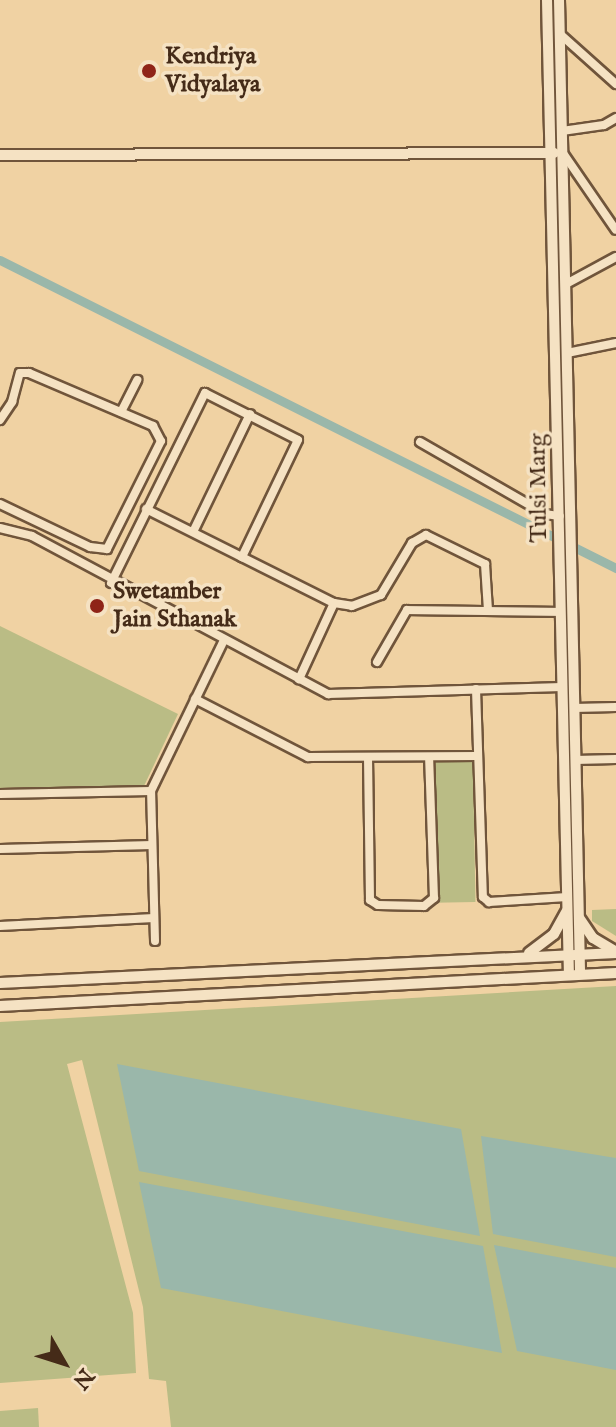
<!DOCTYPE html>
<style>
body{margin:0}
#map{position:relative;width:616px;height:1427px;overflow:hidden;background:#f0d2a3;font-family:"IM FELL English",serif}
div>[style]{position:absolute}
[style*='--x']{left:calc(var(--x)*1px);top:calc(var(--y)*1px);width:calc(var(--w)*1px);rotate:calc(var(--a)*1deg)}
.green>*{inset:0;background:#babc85;transform-origin:0 0}
.water>*{inset:0;background:#9ab7aa}
.canal>*{height:9px;margin:-4.5px;padding:0 4.5px;transform-origin:4.5px;border-radius:4.5px;background:#9ab7aa}
.roads{filter:drop-shadow(2px 0 #70553b) drop-shadow(-2px 0 #70553b) drop-shadow(0 2px #70553b) drop-shadow(0 -2px #70553b)}
.minor>*{height:8px;margin:-4px;padding:0 4px;transform-origin:4px;border-radius:4px;background:#f5e2c3}
.tertiary>*{height:10px;margin:-5px;padding:0 5px;transform-origin:5px;border-radius:5px;background:#f5e2c3}
.dots>*{width:22px;height:22px;translate:-50% -50%;box-sizing:border-box;border:4px solid #f5e2c3;border-radius:50%}
span{translate:-50% -50%;white-space:nowrap;text-align:center;line-height:1.15;-webkit-text-stroke:7px #f5e2c3;paint-order:stroke}
.poi-label{font-size:24px;color:#452b18;font-weight:700}
.left{translate:0 -50%;text-align:left}
.street-label{font-size:24px;color:#452b18}
.north{position:absolute;left:24px;top:1323px;width:80px;height:80px;-webkit-text-stroke:6px #f5e2c3;paint-order:stroke;rotate:129deg;font-size:22px;font-weight:700;line-height:32px;text-align:center;color:#452b18}
.north::after{content:'';display:block;margin:auto;width:28px;height:36px;background:#452b18;clip-path:polygon(50% 0,100% 100%,50% 72%,0 100%)}
</style>
<div id="map">
<div class="green">
<div style="clip-path:polygon(0 626px,178px 714px,144px 786px,0 788px)"></div>
<div style="left:473px;top:761px;width:141px;height:41px;rotate:89deg"></div>
<div style="clip-path:polygon(616px 909px,616px 936px,592px 921px,592px 910px)"></div>
<div style="clip-path:polygon(616px 986px,616px 1427px,171px 1427px,166px 1381px,149px 1379px,143px 1307px,82px 1060px,67px 1064px,133px 1313px,136px 1373px,0 1383px,0 1022px)"></div>
<div style="clip-path:polygon(38px 1408px,39px 1427px,0 1427px,0 1411px)"></div>
</div>
<div class="water">
<div style="clip-path:polygon(117px 1064px,461px 1129px,480px 1236px,139px 1171px)"></div>
<div style="clip-path:polygon(481px 1136px,616px 1158px,616px 1257px,493px 1234px)"></div>
<div style="clip-path:polygon(139px 1182px,483px 1246px,502px 1353px,161px 1288px)"></div>
<div style="clip-path:polygon(494px 1245px,616px 1268px,616px 1370px,517px 1351px)"></div>
</div>
<div class="canal">
<div style="--x:0;--y:260;--w:689;--a:26.57"></div>
</div>
<div class="roads">
<div class="minor">
<div style="--x:560;--y:34;--w:75;--a:41.8"></div>
<div style="--x:562;--y:131;--w:42;--a:-8.1"></div>
<div style="--x:604;--y:125;--w:14;--a:-30"></div>
<div style="--x:563;--y:153;--w:93;--a:55.5"></div>
<div style="--x:566;--y:284;--w:57;--a:-28.4"></div>
<div style="--x:567;--y:353;--w:50;--a:-11.5"></div>
<div style="--x:121;--y:412;--w:36;--a:-63"></div>
<div style="--x:0;--y:420;--w:22;--a:-56"></div>
<div style="--x:12;--y:402;--w:30;--a:-75"></div>
<div style="--x:20;--y:373;--w:9;--a:0"></div>
<div style="--x:29;--y:373;--w:135;--a:23.1"></div>
<div style="--x:153;--y:426;--w:17;--a:62"></div>
<div style="--x:161;--y:441;--w:121;--a:116.6"></div>
<div style="--x:107;--y:549;--w:17;--a:-173"></div>
<div style="--x:90;--y:547;--w:100;--a:-154.5"></div>
<div style="--x:420;--y:442;--w:144;--a:29.9"></div>
<div style="--x:545;--y:514;--w:15;--a:8"></div>
<div style="--x:146;--y:509;--w:210;--a:26.6"></div>
<div style="--x:334;--y:603;--w:84;--a:114.7"></div>
<div style="--x:0;--y:528;--w:33;--a:14"></div>
<div style="--x:32;--y:536;--w:336;--a:28.1"></div>
<div style="--x:328;--y:694;--w:234;--a:-1.7"></div>
<div style="--x:193;--y:532;--w:131;--a:-64.2"></div>
<div style="--x:111;--y:583;--w:212;--a:-63.7"></div>
<div style="--x:205;--y:393;--w:104;--a:26.8"></div>
<div style="--x:298;--y:440;--w:130;--a:115.6"></div>
<div style="--x:334;--y:603;--w:18;--a:9"></div>
<div style="--x:352;--y:606;--w:31;--a:-21"></div>
<div style="--x:381;--y:595;--w:61;--a:-59.2"></div>
<div style="--x:412;--y:543;--w:16;--a:-30"></div>
<div style="--x:426;--y:535;--w:66;--a:26.2"></div>
<div style="--x:485;--y:564;--w:46;--a:86.3"></div>
<div style="--x:377;--y:662;--w:60;--a:-60"></div>
<div style="--x:407;--y:610;--w:154;--a:0.7"></div>
<div style="--x:476;--y:689;--w:208;--a:88.1"></div>
<div style="--x:483;--y:897;--w:8;--a:40"></div>
<div style="--x:489;--y:902;--w:78;--a:-3.7"></div>
<div style="--x:195;--y:699;--w:127;--a:27.2"></div>
<div style="--x:308;--y:757;--w:170;--a:-0.3"></div>
<div style="--x:574;--y:708;--w:42;--a:-1.4"></div>
<div style="--x:368;--y:757;--w:143;--a:89.2"></div>
<div style="--x:370;--y:900;--w:9;--a:32"></div>
<div style="--x:378;--y:905;--w:46;--a:1.2"></div>
<div style="--x:424;--y:906;--w:13;--a:-39"></div>
<div style="--x:434;--y:898;--w:140;--a:-92"></div>
<div style="--x:575;--y:760;--w:41;--a:-1.4"></div>
<div style="--x:0;--y:794;--w:151;--a:-1.1"></div>
<div style="--x:0;--y:849;--w:152;--a:-1.5"></div>
<div style="--x:0;--y:926;--w:154;--a:-3"></div>
<div style="--x:155;--y:941;--w:150;--a:-91.5"></div>
<div style="--x:151;--y:791;--w:168;--a:-64.2"></div>
</div>
<div class="tertiary">
<div style="--x:547;--y:0;--w:974;--a:88.71"></div>
<div style="--x:559;--y:0;--w:974;--a:88.76"></div>
<div style="--x:0;--y:155;--w:554;--a:-0.21"></div>
<div style="--x:580;--y:919;--w:23;--a:56"></div>
<div style="--x:593;--y:938;--w:27;--a:31"></div>
<div style="--x:529;--y:953;--w:31;--a:-37"></div>
<div style="--x:554;--y:934;--w:26;--a:-61"></div>
<div style="--x:0;--y:983;--w:617;--a:-2.79"></div>
<div style="--x:0;--y:1006;--w:617;--a:-3.07"></div>
</div>
</div>
<div class="dots">
<div style="left:149px;top:71px;background:#8f2418"></div>
<div style="left:97px;top:606px;background:#8f2418"></div>
</div>
<div class="poi-label">
<span class="left" style="left:165px;top:71px">Kendriya<br>Vidyalaya</span>
<span class="left" style="left:113px;top:606px">Swetamber<br>Jain Sthanak</span>
</div>
<div class="street-label">
<span style="left:539px;top:488px;rotate:-91deg">Tulsi Marg</span>
</div>
<div class="north">N</div>
</div>
